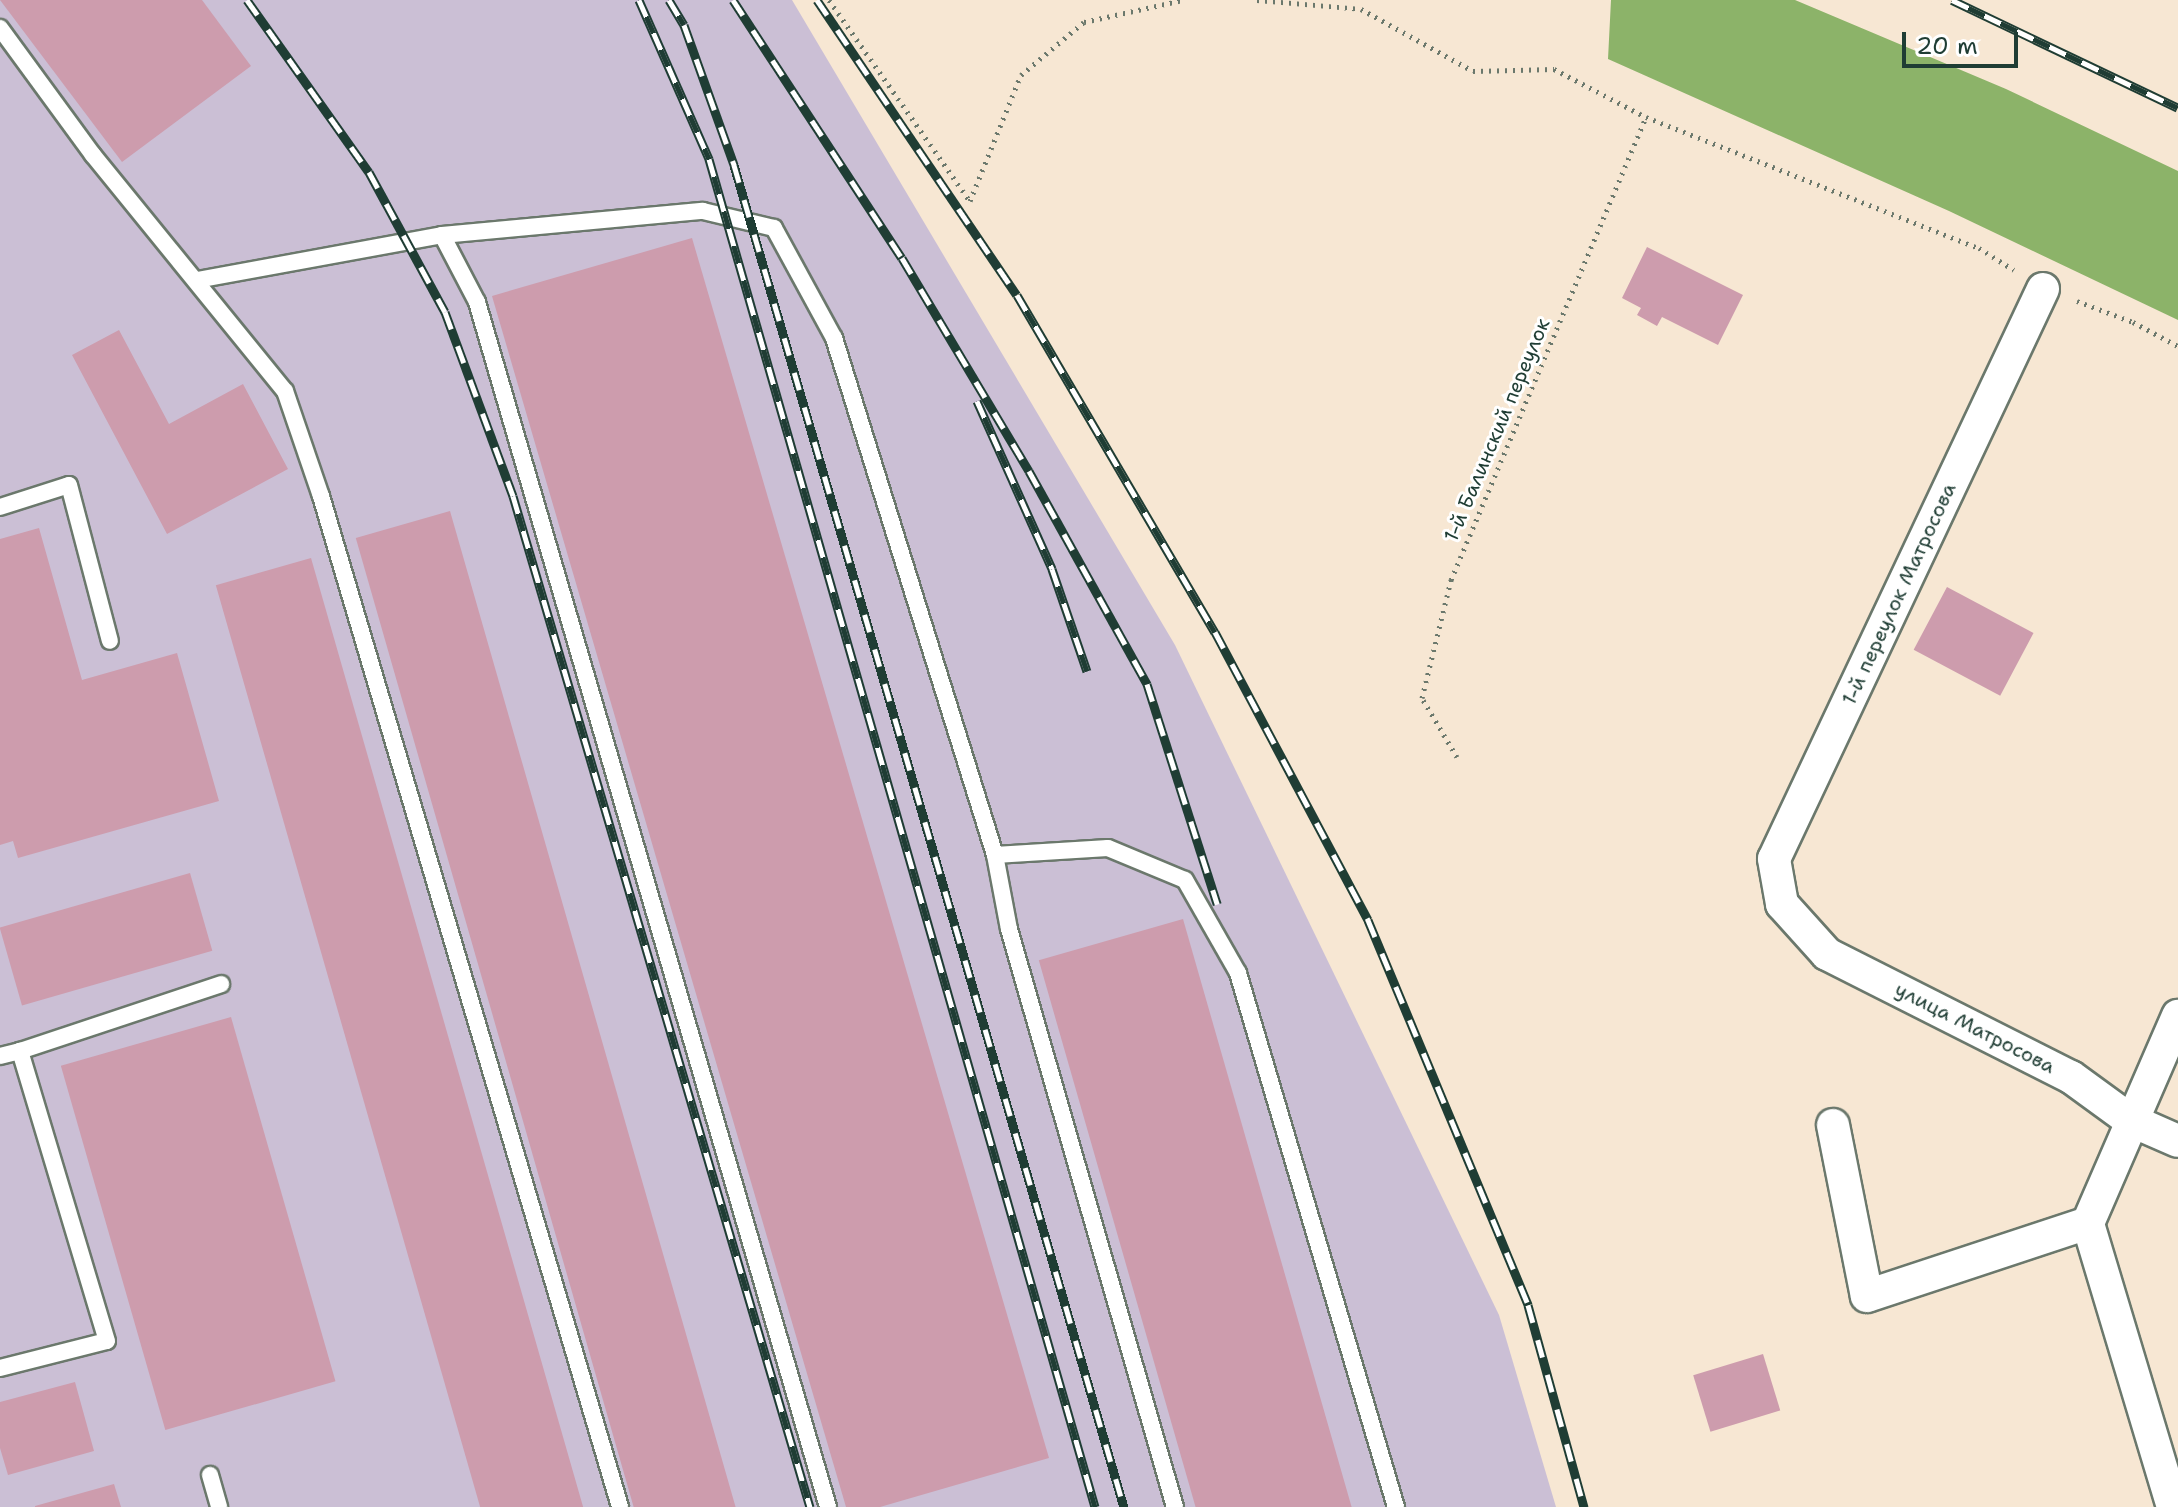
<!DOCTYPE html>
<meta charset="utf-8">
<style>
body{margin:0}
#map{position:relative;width:2178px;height:1507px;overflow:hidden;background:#f7e7d3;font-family:"Shantell Sans",sans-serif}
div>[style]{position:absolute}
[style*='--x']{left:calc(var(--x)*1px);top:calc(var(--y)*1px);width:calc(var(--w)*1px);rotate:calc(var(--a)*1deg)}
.industrial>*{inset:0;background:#cbbfd5}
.forest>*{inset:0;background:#8cb369}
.building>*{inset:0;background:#cd9cad;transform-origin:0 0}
.path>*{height:5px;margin-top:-2.5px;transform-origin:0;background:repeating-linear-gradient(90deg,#6b786c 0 2px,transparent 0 8px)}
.roads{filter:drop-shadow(2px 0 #6b786c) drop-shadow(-2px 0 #6b786c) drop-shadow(0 2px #6b786c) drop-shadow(0 -2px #6b786c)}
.service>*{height:16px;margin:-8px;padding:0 8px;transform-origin:8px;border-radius:8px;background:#fff}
.minor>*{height:32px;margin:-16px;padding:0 16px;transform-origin:16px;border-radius:16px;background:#fff}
.rail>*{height:9px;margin-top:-4.5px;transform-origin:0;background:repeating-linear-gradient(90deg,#fff 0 18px,#1f3d34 0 36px);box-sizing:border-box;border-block:2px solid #1f3d34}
span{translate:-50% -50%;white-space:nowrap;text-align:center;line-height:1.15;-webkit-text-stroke:6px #fff;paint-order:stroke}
.street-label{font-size:20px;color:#1f3d34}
.scale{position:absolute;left:1902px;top:32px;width:116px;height:36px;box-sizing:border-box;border:4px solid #1f3d34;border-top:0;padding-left:10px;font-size:24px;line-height:28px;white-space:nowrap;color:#1f3d34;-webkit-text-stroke:6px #fff;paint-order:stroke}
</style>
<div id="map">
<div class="industrial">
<div style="clip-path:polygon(0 0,792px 0,1175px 645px,1499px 1315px,1556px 1507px,0 1507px)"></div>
</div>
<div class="forest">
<div style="clip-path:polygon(1611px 0,1795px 0,2006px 89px,2178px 171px,2178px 320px,1949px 211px,1608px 59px)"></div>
</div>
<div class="building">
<div style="clip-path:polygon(0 0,202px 0,251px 66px,122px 162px)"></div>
<div style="clip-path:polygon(692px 238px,1049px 1458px,880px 1507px,846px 1507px,492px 296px)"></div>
<div style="clip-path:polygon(1647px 247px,1743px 295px,1718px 345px,1662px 317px,1657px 326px,1637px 315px,1641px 308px,1622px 298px)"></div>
<div style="clip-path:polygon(119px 330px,169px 424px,243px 384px,288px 469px,167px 534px,72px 355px)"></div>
<div style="left:450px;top:511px;width:1038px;height:98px;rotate:74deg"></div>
<div style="clip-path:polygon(39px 528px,82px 680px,177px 653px,219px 801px,18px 858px,13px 841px,0 845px,0 539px)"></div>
<div style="left:311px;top:558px;width:989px;height:99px;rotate:74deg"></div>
<div style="left:1947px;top:587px;width:98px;height:71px;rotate:28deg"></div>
<div style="left:190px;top:873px;width:81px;height:198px;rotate:74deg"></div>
<div style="left:1183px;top:919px;width:613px;height:150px;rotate:74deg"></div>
<div style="left:231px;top:1017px;width:379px;height:177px;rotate:74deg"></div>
<div style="left:1763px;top:1354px;width:59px;height:73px;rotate:73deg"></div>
<div style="clip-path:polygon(75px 1382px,94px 1451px,8px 1475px,0 1448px,0 1402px)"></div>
<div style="clip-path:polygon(114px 1484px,121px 1507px,35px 1507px,35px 1506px)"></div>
</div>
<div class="path">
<div style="--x:829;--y:0;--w:246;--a:55"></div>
<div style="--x:970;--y:201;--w:136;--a:-68"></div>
<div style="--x:1021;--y:75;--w:82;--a:-40.1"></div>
<div style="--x:1084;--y:22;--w:101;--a:-12.5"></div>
<div style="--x:1257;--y:0;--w:104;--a:4.9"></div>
<div style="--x:1361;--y:9;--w:128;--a:29"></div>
<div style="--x:1473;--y:71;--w:81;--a:-1.4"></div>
<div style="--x:1554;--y:69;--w:104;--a:27.6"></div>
<div style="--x:1646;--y:117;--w:358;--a:21.5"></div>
<div style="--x:1979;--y:248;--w:41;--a:32.2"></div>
<div style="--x:2077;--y:301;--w:60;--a:20.6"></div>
<div style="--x:2133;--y:322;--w:51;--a:28.1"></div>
<div style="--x:1457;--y:757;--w:69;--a:-120.7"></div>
<div style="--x:1422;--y:698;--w:122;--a:-76.2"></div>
<div style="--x:1451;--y:580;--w:502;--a:-67.16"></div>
</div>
<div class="roads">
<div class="service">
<div style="--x:0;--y:28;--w:157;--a:53.8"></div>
<div style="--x:93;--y:155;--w:304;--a:50.9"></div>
<div style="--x:285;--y:391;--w:111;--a:71.1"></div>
<div style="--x:321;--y:496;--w:1054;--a:73.52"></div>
<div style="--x:442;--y:235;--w:76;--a:62.4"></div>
<div style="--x:477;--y:302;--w:1255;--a:73.76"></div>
<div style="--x:197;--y:280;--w:249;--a:-10.4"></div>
<div style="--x:442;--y:235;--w:262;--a:-5.3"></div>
<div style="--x:703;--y:211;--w:73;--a:13.5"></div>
<div style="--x:774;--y:228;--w:125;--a:61.4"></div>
<div style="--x:834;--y:338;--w:541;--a:72.7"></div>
<div style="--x:995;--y:855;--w:75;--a:79.3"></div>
<div style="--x:1009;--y:929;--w:601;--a:73.98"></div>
<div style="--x:0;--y:507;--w:72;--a:-17.7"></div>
<div style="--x:69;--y:485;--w:161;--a:75.3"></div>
<div style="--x:995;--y:855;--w:113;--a:-3.5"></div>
<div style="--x:1108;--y:848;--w:83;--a:22.6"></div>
<div style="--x:1185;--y:880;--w:107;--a:60.3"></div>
<div style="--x:1238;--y:973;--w:557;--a:73.52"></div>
<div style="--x:0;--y:1056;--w:21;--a:-14"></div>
<div style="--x:0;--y:1368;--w:110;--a:-14.2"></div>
<div style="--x:107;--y:1341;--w:303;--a:-106.7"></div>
<div style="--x:20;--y:1051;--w:212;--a:-18.4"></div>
<div style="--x:210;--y:1475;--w:33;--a:74"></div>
</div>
<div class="minor">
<div style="--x:2043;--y:289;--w:630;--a:115.26"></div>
<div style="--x:1774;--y:859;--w:46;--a:79.9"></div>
<div style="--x:1782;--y:904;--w:67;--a:48"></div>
<div style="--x:1827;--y:954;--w:273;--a:26.8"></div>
<div style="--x:2071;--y:1077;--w:73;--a:36.1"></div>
<div style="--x:2130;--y:1120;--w:52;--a:23.6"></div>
<div style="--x:1833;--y:1125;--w:174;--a:78.8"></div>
<div style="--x:1867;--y:1296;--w:233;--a:-18.3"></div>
<div style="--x:2173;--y:1507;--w:296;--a:-106.7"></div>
<div style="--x:2088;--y:1223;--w:226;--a:-66.5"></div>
</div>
</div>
<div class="rail">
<div style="--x:247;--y:0;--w:211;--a:54.7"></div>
<div style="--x:369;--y:172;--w:159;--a:61.5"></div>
<div style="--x:445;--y:312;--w:196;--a:69.7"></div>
<div style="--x:513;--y:496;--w:1054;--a:73.63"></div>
<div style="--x:639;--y:0;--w:174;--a:66.2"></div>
<div style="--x:709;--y:159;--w:1402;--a:74.02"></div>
<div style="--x:669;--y:0;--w:29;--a:59"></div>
<div style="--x:684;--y:25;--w:149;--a:70.3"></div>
<div style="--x:734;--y:165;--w:1398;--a:73.8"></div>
<div style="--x:733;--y:0;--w:308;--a:56.8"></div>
<div style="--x:902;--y:258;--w:248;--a:59.2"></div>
<div style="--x:1029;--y:471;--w:244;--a:61"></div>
<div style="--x:1147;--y:684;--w:231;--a:72.3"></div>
<div style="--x:817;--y:0;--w:356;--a:55.9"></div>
<div style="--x:1017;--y:295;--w:391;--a:59.6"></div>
<div style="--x:1215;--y:632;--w:326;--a:62"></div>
<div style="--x:1368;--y:920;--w:417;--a:67.4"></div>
<div style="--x:1528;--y:1305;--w:210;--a:74.5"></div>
<div style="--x:1952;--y:0;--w:250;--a:25.5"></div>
<div style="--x:977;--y:401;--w:184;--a:65.9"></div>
<div style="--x:1052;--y:569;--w:108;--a:71.1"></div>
</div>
<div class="street-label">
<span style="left:1497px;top:430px;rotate:-67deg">1-й Балинский переулок</span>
<span style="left:1899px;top:594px;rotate:-65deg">1-й переулок Матросова</span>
<span style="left:1975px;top:1028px;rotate:27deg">улица Матросова</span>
</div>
<div class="scale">20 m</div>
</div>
